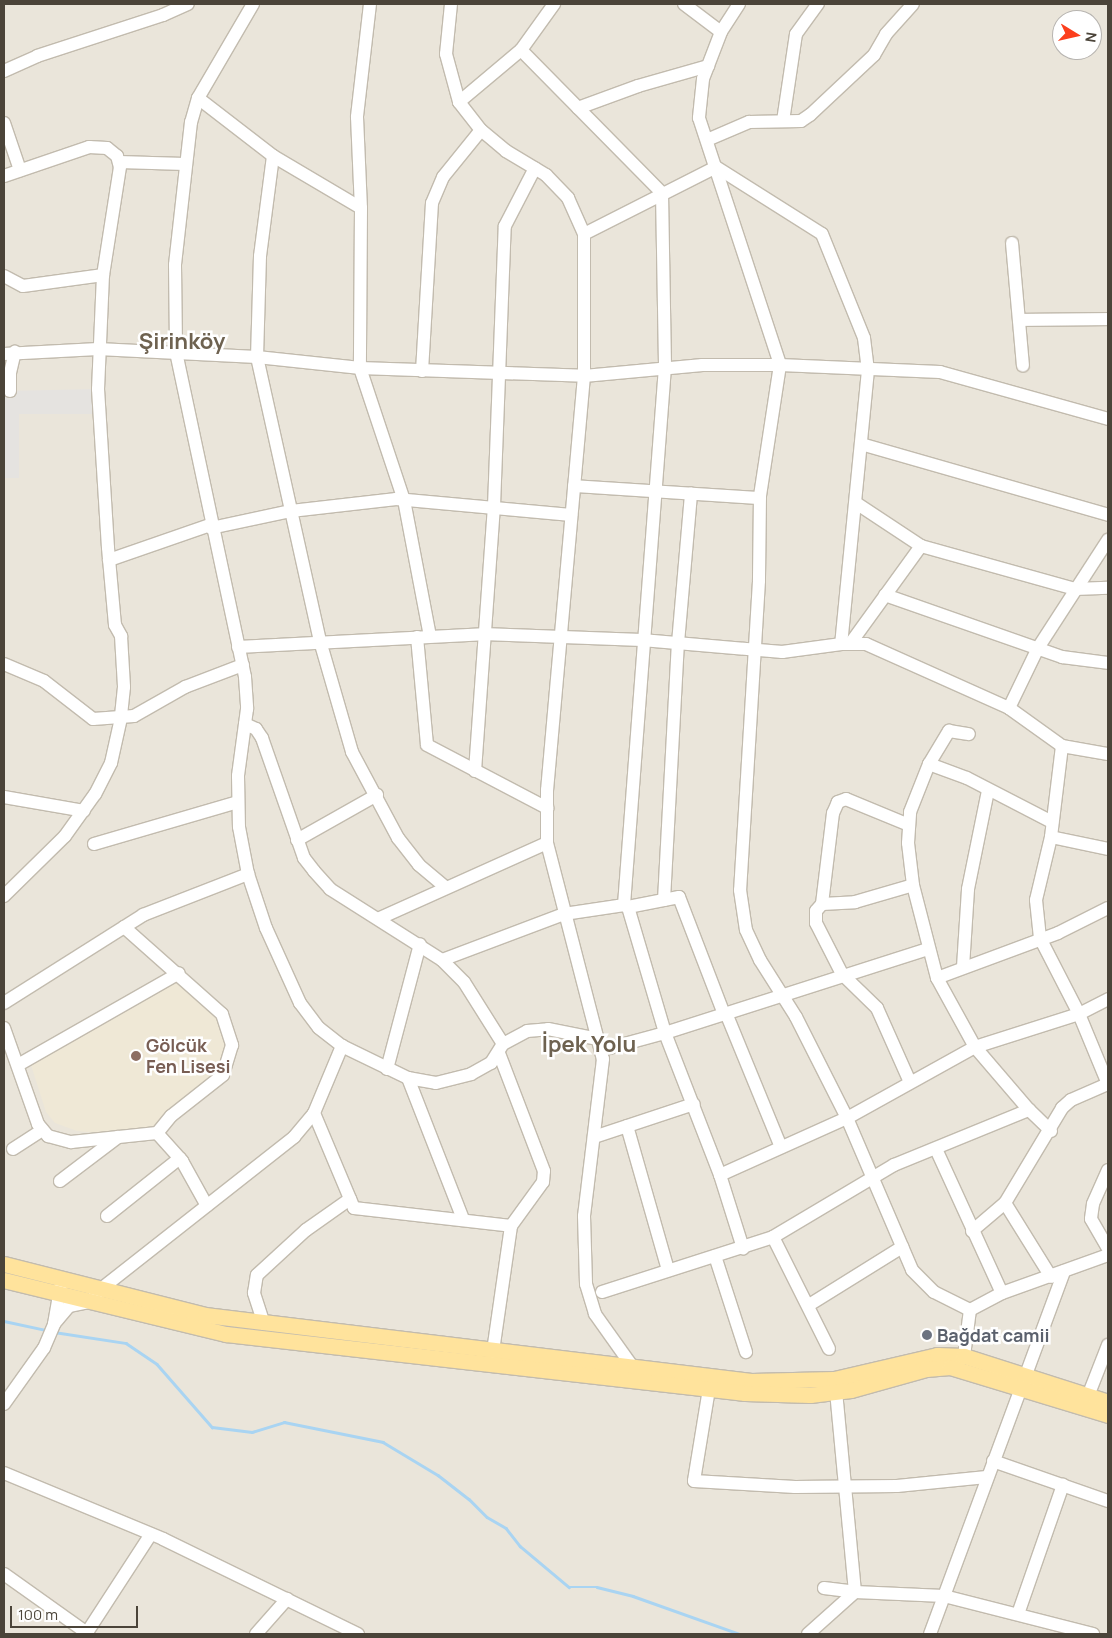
<!DOCTYPE html>
<meta charset="utf-8">
<style>
body{margin:0}
#map{position:relative;width:1112px;height:1638px;overflow:hidden;background:#f6f3ec;font-family:Manrope,sans-serif}
div>[style]{position:absolute}
[style*='--x']{left:calc(var(--x)*1px);top:calc(var(--y)*1px);width:calc(var(--w)*1px);rotate:calc(var(--a)*1deg)}
.residential>*{inset:0;background:#eae5da}
.education>*{inset:0;background:#efe8d6}
.parking>*{inset:0;background:#e5e3e0}
.stream>*{height:2.5px;margin:-1.25px;padding:0 1.25px;transform-origin:1.25px;border-radius:1.25px;background:#a9d4f2}
.roads{filter:drop-shadow(1px 0 #c2bbae) drop-shadow(-1px 0 #c2bbae) drop-shadow(0 1px #c2bbae) drop-shadow(0 -1px #c2bbae)}
.minor>*{height:12px;margin:-6px;padding:0 6px;transform-origin:6px;border-radius:6px;background:#fff}
.major>*{height:15px;margin:-7.5px;padding:0 7.5px;transform-origin:7.5px;border-radius:7.5px;background:#ffe39c}
.dots>*{width:14px;height:14px;translate:-50% -50%;box-sizing:border-box;border:2px solid #fff;border-radius:50%}
span{translate:-50% -50%;white-space:nowrap;text-align:center;line-height:1.15;-webkit-text-stroke:5px #fff;paint-order:stroke}
.education-label{font-size:18px;color:#785e54;font-weight:700}
.left{translate:0 -50%;text-align:left}
.worship-label{font-size:18px;color:#5b616d;font-weight:700}
.district-label{font-size:22px;color:#6e6250;font-weight:700}
.frame{position:absolute;inset:0;border:5px solid #4b4439;pointer-events:none}
.north{position:absolute;left:1052px;top:10px;width:50px;height:50px;box-sizing:border-box;background:#fff;border:1px solid #b7b4b0;border-radius:50%;rotate:99deg;font-size:14px;font-weight:700;line-height:20px;text-align:center;color:#4b4439}
.north::after{content:'';display:block;margin:auto;width:18px;height:22px;background:#fc3f1d;clip-path:polygon(50% 0,100% 100%,50% 72%,0 100%)}
.scale{position:absolute;left:10px;top:1606px;width:128px;height:22px;box-sizing:border-box;border:2px solid #4b4439;border-top:0;padding-left:6px;font-size:15px;line-height:18px;white-space:nowrap;color:#4b4439;-webkit-text-stroke:4px #fff;paint-order:stroke}
</style>
<div id="map">
<div class="residential">
<div style="clip-path:polygon(evenodd,4px 4px,1108px 4px,1108px 1634px,4px 1634px,4px 4px,1062px 20px,1092px 20px,1092px 50px,1062px 50px,1062px 20px)"></div>
</div>
<div class="education">
<div style="clip-path:polygon(181px 980px,217px 1014px,230px 1044px,222px 1070px,151px 1128px,111px 1134px,77px 1131px,55px 1123px,46px 1112px,31px 1065px)"></div>
</div>
<div class="parking">
<div style="clip-path:polygon(98px 389px,98px 414px,19px 414px,19px 478px,4px 478px,4px 391px)"></div>
</div>
<div class="stream">
<div style="--x:4;--y:1321;--w:43;--a:12.1"></div>
<div style="--x:54;--y:1332;--w:73;--a:8.7"></div>
<div style="--x:126;--y:1343;--w:37;--a:34"></div>
<div style="--x:157;--y:1364;--w:84;--a:48.9"></div>
<div style="--x:212;--y:1427;--w:40;--a:7.1"></div>
<div style="--x:252;--y:1432;--w:34;--a:-17"></div>
<div style="--x:284;--y:1422;--w:101;--a:11.4"></div>
<div style="--x:383;--y:1442;--w:64;--a:31"></div>
<div style="--x:438;--y:1475;--w:39;--a:38"></div>
<div style="--x:469;--y:1499;--w:25;--a:45"></div>
<div style="--x:487;--y:1517;--w:22;--a:30"></div>
<div style="--x:506;--y:1528;--w:23;--a:52"></div>
<div style="--x:520;--y:1546;--w:64;--a:39.9"></div>
<div style="--x:569;--y:1587;--w:28;--a:0"></div>
<div style="--x:597;--y:1587;--w:37;--a:14"></div>
<div style="--x:633;--y:1596;--w:114;--a:19.6"></div>
</div>
<div class="roads">
<div class="minor">
<div style="--x:253;--y:4;--w:109;--a:120.3"></div>
<div style="--x:198;--y:98;--w:25;--a:106"></div>
<div style="--x:191;--y:122;--w:144;--a:96.4"></div>
<div style="--x:175;--y:265;--w:87;--a:89.3"></div>
<div style="--x:176;--y:352;--w:332;--a:78"></div>
<div style="--x:245;--y:677;--w:32;--a:86"></div>
<div style="--x:247;--y:709;--w:68;--a:97.7"></div>
<div style="--x:238;--y:776;--w:51;--a:88.9"></div>
<div style="--x:239;--y:827;--w:48;--a:79.2"></div>
<div style="--x:248;--y:874;--w:57;--a:71.6"></div>
<div style="--x:266;--y:928;--w:82;--a:65.6"></div>
<div style="--x:300;--y:1003;--w:31;--a:53"></div>
<div style="--x:319;--y:1028;--w:29;--a:38"></div>
<div style="--x:342;--y:1046;--w:73;--a:25.9"></div>
<div style="--x:408;--y:1078;--w:28;--a:10"></div>
<div style="--x:436;--y:1083;--w:36;--a:-14"></div>
<div style="--x:471;--y:1074;--w:23;--a:-29"></div>
<div style="--x:491;--y:1063;--w:22;--a:-58"></div>
<div style="--x:503;--y:1044;--w:27;--a:-28"></div>
<div style="--x:527;--y:1031;--w:21;--a:-5"></div>
<div style="--x:548;--y:1029;--w:51;--a:11.3"></div>
<div style="--x:370;--y:4;--w:114;--a:96.6"></div>
<div style="--x:357;--y:117;--w:91;--a:87.5"></div>
<div style="--x:361;--y:208;--w:160;--a:90.4"></div>
<div style="--x:360;--y:368;--w:139;--a:71.6"></div>
<div style="--x:404;--y:500;--w:138;--a:79.2"></div>
<div style="--x:451;--y:4;--w:50;--a:95.7"></div>
<div style="--x:446;--y:54;--w:50;--a:74.8"></div>
<div style="--x:459;--y:102;--w:36;--a:52"></div>
<div style="--x:481;--y:130;--w:33;--a:40"></div>
<div style="--x:506;--y:151;--w:47;--a:31"></div>
<div style="--x:546;--y:175;--w:32;--a:46"></div>
<div style="--x:568;--y:198;--w:39;--a:66"></div>
<div style="--x:584;--y:234;--w:142;--a:90"></div>
<div style="--x:584;--y:376;--w:416;--a:95.1"></div>
<div style="--x:547;--y:790;--w:53;--a:90"></div>
<div style="--x:547;--y:843;--w:223;--a:75.5"></div>
<div style="--x:603;--y:1059;--w:158;--a:96.9"></div>
<div style="--x:584;--y:1216;--w:68;--a:88.3"></div>
<div style="--x:586;--y:1284;--w:31;--a:73"></div>
<div style="--x:595;--y:1314;--w:64;--a:54.6"></div>
<div style="--x:684;--y:4;--w:46;--a:37.1"></div>
<div style="--x:739;--y:4;--w:33;--a:123"></div>
<div style="--x:721;--y:32;--w:50;--a:111"></div>
<div style="--x:703;--y:79;--w:39;--a:96"></div>
<div style="--x:699;--y:118;--w:260;--a:71.8"></div>
<div style="--x:780;--y:365;--w:133;--a:98.7"></div>
<div style="--x:760;--y:496;--w:85;--a:90.7"></div>
<div style="--x:759;--y:581;--w:310;--a:93.5"></div>
<div style="--x:740;--y:890;--w:40;--a:81.5"></div>
<div style="--x:746;--y:930;--w:33;--a:65"></div>
<div style="--x:760;--y:960;--w:67;--a:57.7"></div>
<div style="--x:796;--y:1017;--w:113;--a:63.2"></div>
<div style="--x:847;--y:1118;--w:165;--a:66.8"></div>
<div style="--x:912;--y:1270;--w:31;--a:45"></div>
<div style="--x:934;--y:1292;--w:40;--a:26.6"></div>
<div style="--x:521;--y:50;--w:201;--a:45.4"></div>
<div style="--x:662;--y:193;--w:174;--a:89"></div>
<div style="--x:665;--y:367;--w:540;--a:94.36"></div>
<div style="--x:624;--y:905;--w:4;--a:27"></div>
<div style="--x:628;--y:907;--w:131;--a:73.6"></div>
<div style="--x:665;--y:1033;--w:152;--a:68.8"></div>
<div style="--x:720;--y:1175;--w:77;--a:72.5"></div>
<div style="--x:4;--y:71;--w:36;--a:-24"></div>
<div style="--x:37;--y:56;--w:133;--a:-18"></div>
<div style="--x:163;--y:15;--w:27;--a:-24"></div>
<div style="--x:198;--y:98;--w:95;--a:37.7"></div>
<div style="--x:273;--y:156;--w:102;--a:30.6"></div>
<div style="--x:459;--y:102;--w:81;--a:-40"></div>
<div style="--x:521;--y:50;--w:57;--a:-54.3"></div>
<div style="--x:578;--y:108;--w:64;--a:-20.1"></div>
<div style="--x:638;--y:86;--w:73;--a:-15.9"></div>
<div style="--x:783;--y:121;--w:88;--a:-81.5"></div>
<div style="--x:796;--y:34;--w:37;--a:-54"></div>
<div style="--x:4;--y:123;--w:50;--a:71.2"></div>
<div style="--x:707;--y:140;--w:46;--a:-23.2"></div>
<div style="--x:749;--y:122;--w:52;--a:-1.1"></div>
<div style="--x:801;--y:121;--w:11;--a:-34"></div>
<div style="--x:810;--y:115;--w:88;--a:-43.2"></div>
<div style="--x:874;--y:55;--w:24;--a:-60"></div>
<div style="--x:886;--y:34;--w:40;--a:-48"></div>
<div style="--x:273;--y:156;--w:101;--a:97.4"></div>
<div style="--x:260;--y:256;--w:101;--a:91.7"></div>
<div style="--x:257;--y:357;--w:291;--a:77.5"></div>
<div style="--x:320;--y:641;--w:116;--a:73.9"></div>
<div style="--x:352;--y:752;--w:98;--a:61.9"></div>
<div style="--x:398;--y:838;--w:34;--a:52"></div>
<div style="--x:419;--y:865;--w:35;--a:40"></div>
<div style="--x:119;--y:162;--w:66;--a:1.7"></div>
<div style="--x:4;--y:176;--w:90;--a:-18.8"></div>
<div style="--x:89;--y:147;--w:18;--a:3"></div>
<div style="--x:107;--y:148;--w:13;--a:39"></div>
<div style="--x:117;--y:156;--w:11;--a:75"></div>
<div style="--x:120;--y:167;--w:109;--a:98.9"></div>
<div style="--x:103;--y:275;--w:114;--a:92.5"></div>
<div style="--x:98;--y:389;--w:159;--a:86.4"></div>
<div style="--x:108;--y:548;--w:77;--a:84.8"></div>
<div style="--x:115;--y:625;--w:13;--a:61"></div>
<div style="--x:121;--y:636;--w:51;--a:86.6"></div>
<div style="--x:124;--y:687;--w:31;--a:96"></div>
<div style="--x:121;--y:718;--w:46;--a:102.5"></div>
<div style="--x:111;--y:763;--w:35;--a:117"></div>
<div style="--x:95;--y:794;--w:52;--a:125.5"></div>
<div style="--x:65;--y:836;--w:86;--a:135.5"></div>
<div style="--x:584;--y:234;--w:148;--a:-26.9"></div>
<div style="--x:716;--y:167;--w:125;--a:32.3"></div>
<div style="--x:822;--y:234;--w:112;--a:68"></div>
<div style="--x:864;--y:338;--w:32;--a:83"></div>
<div style="--x:868;--y:370;--w:275;--a:95.6"></div>
<div style="--x:1012;--y:243;--w:123;--a:84.9"></div>
<div style="--x:4;--y:276;--w:21;--a:28"></div>
<div style="--x:23;--y:286;--w:81;--a:-7.8"></div>
<div style="--x:1019;--y:320;--w:89;--a:-0.6"></div>
<div style="--x:4;--y:354;--w:94;--a:-3"></div>
<div style="--x:98;--y:349;--w:159;--a:2.9"></div>
<div style="--x:257;--y:357;--w:104;--a:6.1"></div>
<div style="--x:360;--y:368;--w:224;--a:2"></div>
<div style="--x:584;--y:376;--w:119;--a:-5.3"></div>
<div style="--x:702;--y:365;--w:78;--a:0"></div>
<div style="--x:780;--y:365;--w:160;--a:2.5"></div>
<div style="--x:940;--y:372;--w:174;--a:15.6"></div>
<div style="--x:422;--y:371;--w:168;--a:-86.6"></div>
<div style="--x:432;--y:203;--w:28;--a:-67"></div>
<div style="--x:443;--y:177;--w:60;--a:-51"></div>
<div style="--x:10;--y:391;--w:18;--a:-90"></div>
<div style="--x:10;--y:373;--w:22;--a:-77"></div>
<div style="--x:861;--y:444;--w:257;--a:16"></div>
<div style="--x:574;--y:486;--w:186;--a:3.7"></div>
<div style="--x:856;--y:503;--w:78;--a:33.5"></div>
<div style="--x:921;--y:546;--w:160;--a:15.6"></div>
<div style="--x:1075;--y:589;--w:33;--a:-2"></div>
<div style="--x:211;--y:528;--w:82;--a:-12"></div>
<div style="--x:291;--y:511;--w:106;--a:-6.5"></div>
<div style="--x:396;--y:499;--w:176;--a:5.2"></div>
<div style="--x:109;--y:560;--w:107;--a:-19.1"></div>
<div style="--x:885;--y:595;--w:188;--a:19.3"></div>
<div style="--x:1062;--y:657;--w:46;--a:7.4"></div>
<div style="--x:417;--y:637;--w:108;--a:84.7"></div>
<div style="--x:427;--y:745;--w:136;--a:27.7"></div>
<div style="--x:850;--y:644;--w:121;--a:-54.1"></div>
<div style="--x:238;--y:647;--w:245;--a:-3"></div>
<div style="--x:483;--y:634;--w:159;--a:2.2"></div>
<div style="--x:642;--y:640;--w:141;--a:4.9"></div>
<div style="--x:782;--y:652;--w:60;--a:-7.7"></div>
<div style="--x:841;--y:644;--w:25;--a:0"></div>
<div style="--x:866;--y:644;--w:157;--a:24.1"></div>
<div style="--x:1009;--y:708;--w:65;--a:35.6"></div>
<div style="--x:1062;--y:746;--w:47;--a:9.9"></div>
<div style="--x:4;--y:664;--w:43;--a:23"></div>
<div style="--x:44;--y:681;--w:62;--a:37.8"></div>
<div style="--x:93;--y:719;--w:41;--a:-4.2"></div>
<div style="--x:134;--y:716;--w:59;--a:-29.6"></div>
<div style="--x:185;--y:687;--w:62;--a:-20.8"></div>
<div style="--x:1009;--y:708;--w:67;--a:-64.2"></div>
<div style="--x:1038;--y:648;--w:129;--a:-57.1"></div>
<div style="--x:245;--y:724;--w:12;--a:24"></div>
<div style="--x:256;--y:729;--w:11;--a:56"></div>
<div style="--x:262;--y:738;--w:127;--a:70.7"></div>
<div style="--x:304;--y:858;--w:16;--a:52"></div>
<div style="--x:314;--y:871;--w:24;--a:48"></div>
<div style="--x:330;--y:889;--w:133;--a:32.4"></div>
<div style="--x:442;--y:960;--w:31;--a:45"></div>
<div style="--x:464;--y:982;--w:73;--a:57.8"></div>
<div style="--x:1062;--y:746;--w:92;--a:96.9"></div>
<div style="--x:1051;--y:837;--w:65;--a:103.4"></div>
<div style="--x:1036;--y:900;--w:38;--a:84"></div>
<div style="--x:1040;--y:938;--w:85;--a:62.8"></div>
<div style="--x:1079;--y:1014;--w:76;--a:67.5"></div>
<div style="--x:929;--y:764;--w:39;--a:-59"></div>
<div style="--x:949;--y:731;--w:20;--a:9"></div>
<div style="--x:475;--y:771;--w:266;--a:-85.9"></div>
<div style="--x:494;--y:506;--w:280;--a:-87.8"></div>
<div style="--x:505;--y:226;--w:65;--a:-62.7"></div>
<div style="--x:4;--y:797;--w:81;--a:9.9"></div>
<div style="--x:909;--y:825;--w:68;--a:-157.6"></div>
<div style="--x:846;--y:799;--w:9;--a:159"></div>
<div style="--x:838;--y:802;--w:12;--a:114"></div>
<div style="--x:833;--y:813;--w:92;--a:96.9"></div>
<div style="--x:822;--y:904;--w:9;--a:131"></div>
<div style="--x:816;--y:911;--w:12;--a:90"></div>
<div style="--x:816;--y:923;--w:57;--a:63"></div>
<div style="--x:842;--y:974;--w:49;--a:44.2"></div>
<div style="--x:877;--y:1008;--w:81;--a:66"></div>
<div style="--x:1051;--y:837;--w:58;--a:11.9"></div>
<div style="--x:297;--y:840;--w:92;--a:-29.4"></div>
<div style="--x:94;--y:844;--w:150;--a:-16.3"></div>
<div style="--x:664;--y:900;--w:257;--a:-86.9"></div>
<div style="--x:678;--y:643;--w:150;--a:-85"></div>
<div style="--x:822;--y:904;--w:33;--a:-3"></div>
<div style="--x:855;--y:902;--w:60;--a:-16.3"></div>
<div style="--x:628;--y:907;--w:52;--a:-11.1"></div>
<div style="--x:679;--y:897;--w:125;--a:69"></div>
<div style="--x:380;--y:918;--w:183;--a:-24.2"></div>
<div style="--x:124;--y:927;--w:131;--a:41.6"></div>
<div style="--x:222;--y:1014;--w:33;--a:72"></div>
<div style="--x:232;--y:1045;--w:31;--a:107"></div>
<div style="--x:223;--y:1075;--w:66;--a:141.7"></div>
<div style="--x:171;--y:1116;--w:22;--a:129"></div>
<div style="--x:442;--y:960;--w:130;--a:-20.7"></div>
<div style="--x:564;--y:914;--w:61;--a:-8.5"></div>
<div style="--x:963;--y:967;--w:78;--a:-86.3"></div>
<div style="--x:968;--y:889;--w:100;--a:-78.5"></div>
<div style="--x:937;--y:978;--w:129;--a:-20.4"></div>
<div style="--x:1058;--y:933;--w:56;--a:-26.6"></div>
<div style="--x:4;--y:1003;--w:165;--a:-32.3"></div>
<div style="--x:143;--y:915;--w:113;--a:-21.3"></div>
<div style="--x:726;--y:1013;--w:145;--a:67.7"></div>
<div style="--x:4;--y:1028;--w:102;--a:70.5"></div>
<div style="--x:38;--y:1124;--w:16;--a:50"></div>
<div style="--x:48;--y:1136;--w:24;--a:15"></div>
<div style="--x:71;--y:1142;--w:86;--a:-6"></div>
<div style="--x:157;--y:1133;--w:38;--a:48"></div>
<div style="--x:182;--y:1161;--w:51;--a:60.9"></div>
<div style="--x:602;--y:1050;--w:65;--a:-15.1"></div>
<div style="--x:665;--y:1033;--w:276;--a:-17.7"></div>
<div style="--x:18;--y:1065;--w:185;--a:-29.7"></div>
<div style="--x:387;--y:1069;--w:129;--a:-75.2"></div>
<div style="--x:408;--y:1078;--w:151;--a:68.7"></div>
<div style="--x:314;--y:1113;--w:103;--a:67.2"></div>
<div style="--x:354;--y:1208;--w:158;--a:6.5"></div>
<div style="--x:627;--y:1126;--w:150;--a:74.1"></div>
<div style="--x:1051;--y:1131;--w:30;--a:-136"></div>
<div style="--x:1029;--y:1110;--w:83;--a:-130.6"></div>
<div style="--x:975;--y:1047;--w:79;--a:-118.8"></div>
<div style="--x:937;--y:978;--w:96;--a:-104.5"></div>
<div style="--x:913;--y:885;--w:42;--a:-96.8"></div>
<div style="--x:908;--y:843;--w:31;--a:-86"></div>
<div style="--x:910;--y:812;--w:52;--a:-68.4"></div>
<div style="--x:929;--y:764;--w:40;--a:20.2"></div>
<div style="--x:967;--y:778;--w:96;--a:27.4"></div>
<div style="--x:594;--y:1137;--w:105;--a:-18.3"></div>
<div style="--x:13;--y:1149;--w:35;--a:-33"></div>
<div style="--x:936;--y:1149;--w:158;--a:65.4"></div>
<div style="--x:1108;--y:1170;--w:37;--a:114"></div>
<div style="--x:1093;--y:1204;--w:15;--a:98"></div>
<div style="--x:1091;--y:1219;--w:34;--a:60"></div>
<div style="--x:720;--y:1175;--w:139;--a:-24.2"></div>
<div style="--x:847;--y:1118;--w:146;--a:-29"></div>
<div style="--x:975;--y:1047;--w:109;--a:-17.6"></div>
<div style="--x:1079;--y:1014;--w:33;--a:-27"></div>
<div style="--x:60;--y:1181;--w:73;--a:-37.2"></div>
<div style="--x:1005;--y:1203;--w:87;--a:58.1"></div>
<div style="--x:107;--y:1216;--w:93;--a:-38.5"></div>
<div style="--x:972;--y:1231;--w:43;--a:-40.3"></div>
<div style="--x:1005;--y:1203;--w:111;--a:-59"></div>
<div style="--x:1062;--y:1108;--w:12;--a:-42"></div>
<div style="--x:1071;--y:1100;--w:40;--a:-23.4"></div>
<div style="--x:773;--y:1237;--w:125;--a:63.4"></div>
<div style="--x:715;--y:1256;--w:101;--a:72.1"></div>
<div style="--x:602;--y:1292;--w:180;--a:-17.8"></div>
<div style="--x:773;--y:1237;--w:141;--a:-30.8"></div>
<div style="--x:894;--y:1165;--w:146;--a:-22.2"></div>
<div style="--x:809;--y:1305;--w:110;--a:-31.9"></div>
<div style="--x:54;--y:1324;--w:23;--a:-50"></div>
<div style="--x:69;--y:1306;--w:20;--a:-11"></div>
<div style="--x:89;--y:1302;--w:18;--a:-47"></div>
<div style="--x:101;--y:1289;--w:246;--a:-38.2"></div>
<div style="--x:294;--y:1137;--w:31;--a:-50"></div>
<div style="--x:314;--y:1113;--w:73;--a:-67.3"></div>
<div style="--x:264;--y:1324;--w:33;--a:-108"></div>
<div style="--x:254;--y:1293;--w:18;--a:-81"></div>
<div style="--x:257;--y:1275;--w:67;--a:-42.6"></div>
<div style="--x:306;--y:1230;--w:54;--a:-35.2"></div>
<div style="--x:964;--y:1356;--w:46;--a:-82.6"></div>
<div style="--x:970;--y:1310;--w:36;--a:-28"></div>
<div style="--x:1002;--y:1293;--w:113;--a:-19.7"></div>
<div style="--x:492;--y:1358;--w:133;--a:-81.8"></div>
<div style="--x:511;--y:1226;--w:54;--a:-54"></div>
<div style="--x:543;--y:1182;--w:11;--a:-85"></div>
<div style="--x:544;--y:1171;--w:126;--a:-110.9"></div>
<div style="--x:709;--y:1389;--w:93;--a:99.3"></div>
<div style="--x:694;--y:1481;--w:101;--a:3.4"></div>
<div style="--x:795;--y:1487;--w:102;--a:-0.6"></div>
<div style="--x:897;--y:1486;--w:90;--a:-5.7"></div>
<div style="--x:836;--y:1391;--w:202;--a:84.6"></div>
<div style="--x:855;--y:1592;--w:89;--a:2.6"></div>
<div style="--x:944;--y:1596;--w:154;--a:14.3"></div>
<div style="--x:1088;--y:1396;--w:55;--a:-68.6"></div>
<div style="--x:4;--y:1404;--w:69;--a:-54.5"></div>
<div style="--x:44;--y:1348;--w:26;--a:-67"></div>
<div style="--x:54;--y:1324;--w:41;--a:-80.1"></div>
<div style="--x:993;--y:1461;--w:122;--a:19.2"></div>
<div style="--x:4;--y:1473;--w:172;--a:22.5"></div>
<div style="--x:163;--y:1539;--w:217;--a:26"></div>
<div style="--x:4;--y:1574;--w:102;--a:35.4"></div>
<div style="--x:824;--y:1588;--w:31;--a:7"></div>
<div style="--x:1018;--y:1614;--w:137;--a:-70.8"></div>
<div style="--x:86;--y:1634;--w:119;--a:-57"></div>
<div style="--x:256;--y:1634;--w:47;--a:-48.5"></div>
<div style="--x:808;--y:1634;--w:63;--a:-41.8"></div>
<div style="--x:930;--y:1634;--w:387;--a:-69.7"></div>
</div>
<div class="major">
<div style="--x:4;--y:1264;--w:207;--a:14.2"></div>
<div style="--x:205;--y:1315;--w:550;--a:6.89"></div>
<div style="--x:751;--y:1381;--w:83;--a:-1.4"></div>
<div style="--x:834;--y:1379;--w:106;--a:-13.1"></div>
<div style="--x:937;--y:1355;--w:27;--a:2"></div>
<div style="--x:964;--y:1356;--w:151;--a:17.7"></div>
<div style="--x:4;--y:1280;--w:228;--a:13.7"></div>
<div style="--x:226;--y:1334;--w:522;--a:6.49"></div>
<div style="--x:745;--y:1393;--w:65;--a:1.8"></div>
<div style="--x:810;--y:1395;--w:41;--a:-7"></div>
<div style="--x:851;--y:1390;--w:78;--a:-15.6"></div>
<div style="--x:926;--y:1369;--w:24;--a:-5"></div>
<div style="--x:950;--y:1367;--w:165;--a:16.9"></div>
</div>
</div>
<div class="dots">
<div style="left:136px;top:1056px;background:#8d6e63"></div>
<div style="left:927px;top:1335px;background:#6b7280"></div>
</div>
<div class="education-label">
<span class="left" style="left:146px;top:1056px">Gölcük<br>Fen Lisesi</span>
</div>
<div class="worship-label">
<span class="left" style="left:937px;top:1335px">Bağdat camii</span>
</div>
<div class="district-label">
<span style="left:182px;top:342px">Şirinköy</span>
<span style="left:589px;top:1045px">İpek Yolu</span>
</div>
<div class="frame"></div>
<div class="north">N</div>
<div class="scale">100 m</div>
</div>
